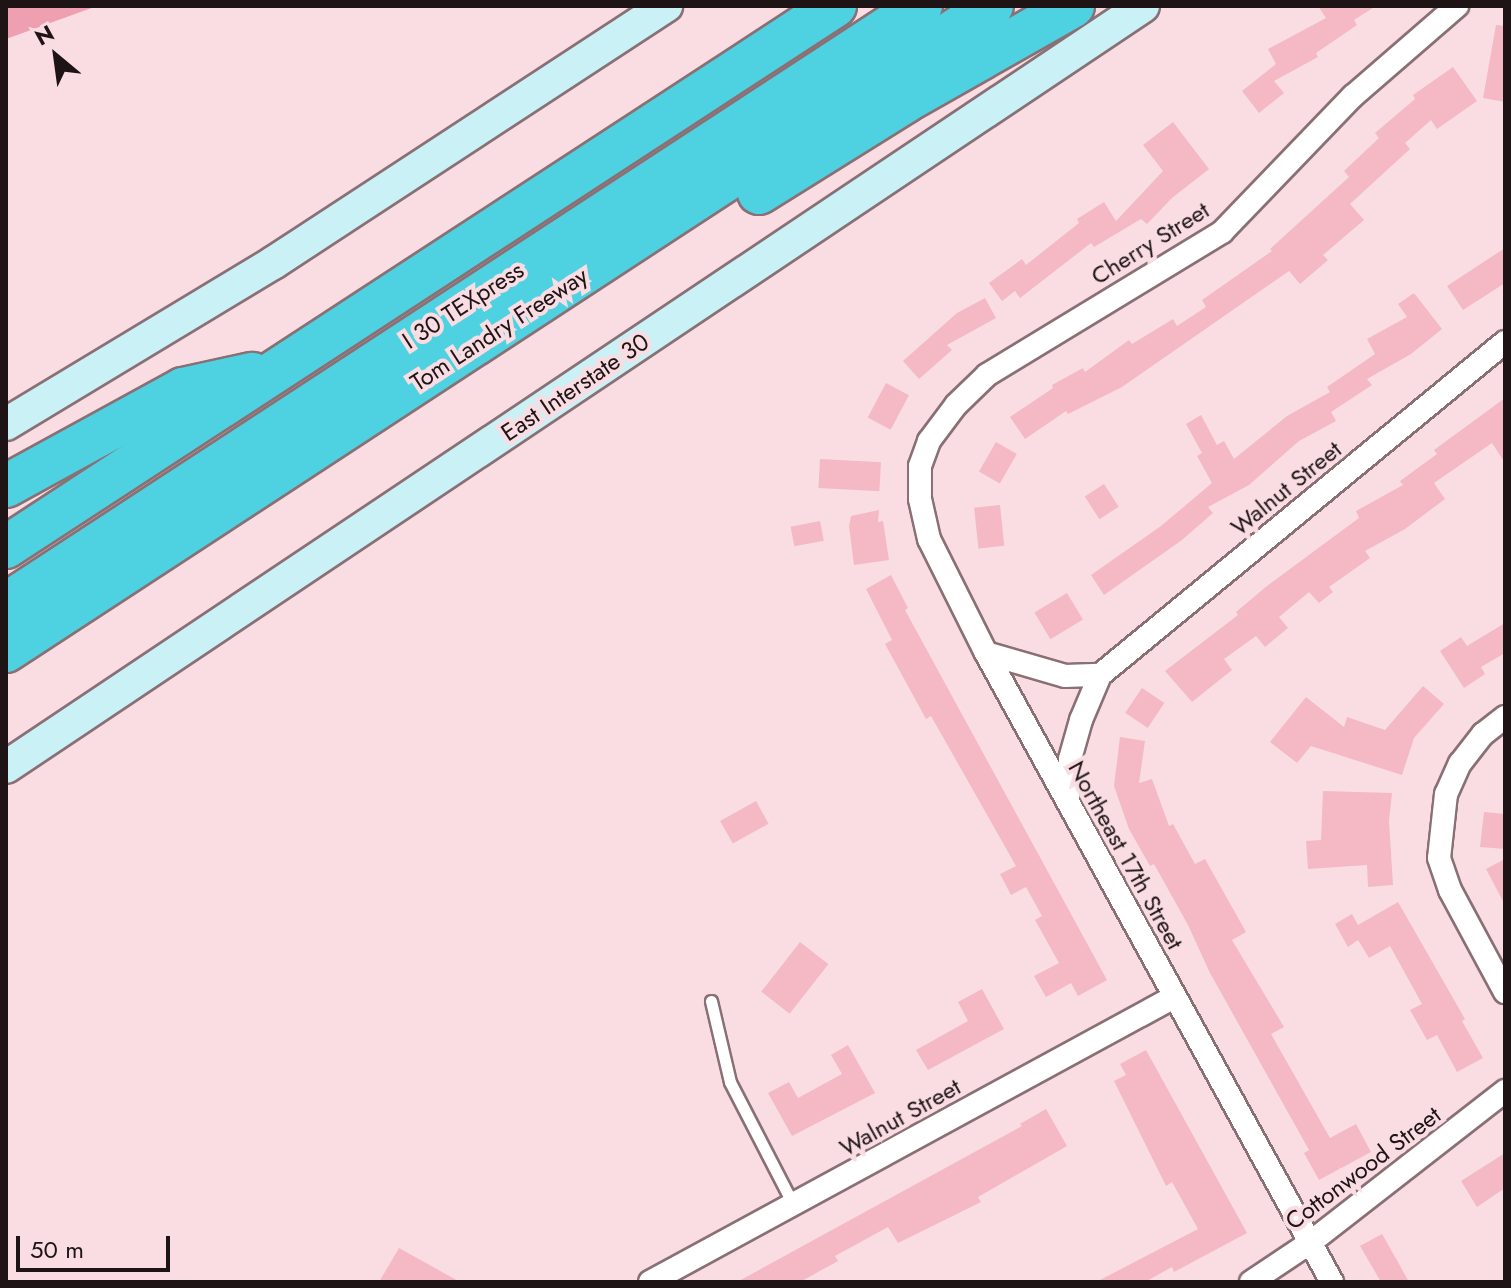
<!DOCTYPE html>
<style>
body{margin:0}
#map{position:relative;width:1511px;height:1288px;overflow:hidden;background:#f9dde2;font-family:Jost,sans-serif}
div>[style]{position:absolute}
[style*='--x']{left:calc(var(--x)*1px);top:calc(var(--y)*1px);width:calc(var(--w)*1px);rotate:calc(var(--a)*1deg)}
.green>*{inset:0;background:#ee9fb0}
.building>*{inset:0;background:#f4b9c4;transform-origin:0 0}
.roads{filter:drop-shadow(2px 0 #897075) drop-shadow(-2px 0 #897075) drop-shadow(0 2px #897075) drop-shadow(0 -2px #897075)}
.service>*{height:11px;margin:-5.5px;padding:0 5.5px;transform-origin:5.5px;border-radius:5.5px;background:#fff}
.minor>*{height:22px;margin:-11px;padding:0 11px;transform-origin:11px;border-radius:11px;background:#fff}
.secondary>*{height:32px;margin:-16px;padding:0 16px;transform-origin:16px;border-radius:16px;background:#caf2f6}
.motorway>*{height:42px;margin:-21px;padding:0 21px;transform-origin:21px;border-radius:21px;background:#4ed2e1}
span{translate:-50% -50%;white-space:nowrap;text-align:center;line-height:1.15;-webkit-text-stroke:8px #f9dde2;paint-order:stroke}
.street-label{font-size:24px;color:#1e1416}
.frame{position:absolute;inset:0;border:8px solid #1e1416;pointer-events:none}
.north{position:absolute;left:16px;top:16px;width:80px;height:80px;-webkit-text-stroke:6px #f9dde2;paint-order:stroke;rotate:331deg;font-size:22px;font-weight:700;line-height:32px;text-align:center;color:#1e1416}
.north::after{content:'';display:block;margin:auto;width:28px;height:36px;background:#1e1416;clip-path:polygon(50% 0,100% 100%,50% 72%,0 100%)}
.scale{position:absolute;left:16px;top:1236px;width:154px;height:36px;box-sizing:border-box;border:4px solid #1e1416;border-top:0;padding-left:10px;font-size:24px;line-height:28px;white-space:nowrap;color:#1e1416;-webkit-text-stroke:6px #f9dde2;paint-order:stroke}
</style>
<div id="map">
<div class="green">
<div style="clip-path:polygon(6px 6px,97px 6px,6px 39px)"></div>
</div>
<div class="building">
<div style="clip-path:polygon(1318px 6px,1376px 6px,1354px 20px,1357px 25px,1316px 53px,1318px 57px,1274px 81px,1284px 93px,1259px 113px,1242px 91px,1276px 64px,1268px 49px,1326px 18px)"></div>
<div style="clip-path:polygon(1496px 25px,1505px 26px,1505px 102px,1483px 98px)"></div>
<div style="clip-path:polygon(1453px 67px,1477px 101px,1437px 129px,1431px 120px,1405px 143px,1410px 149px,1350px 204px,1364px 220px,1323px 255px,1328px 260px,1300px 284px,1289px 271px,1122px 387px,1068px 414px,1066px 411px,1025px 439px,1010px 417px,1053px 388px,1052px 385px,1083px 368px,1085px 372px,1129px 340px,1132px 344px,1173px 319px,1177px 326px,1206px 307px,1202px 300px,1272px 251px,1270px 249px,1349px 177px,1344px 171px,1379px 138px,1375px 133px,1415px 99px,1413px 95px)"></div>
<div style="clip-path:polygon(1173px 122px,1209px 169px,1172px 198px,1147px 224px,1141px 219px,1094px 247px,1091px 243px,1020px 298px,1015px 291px,1002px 301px,989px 283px,1022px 259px,1026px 265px,1079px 223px,1077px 219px,1104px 202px,1116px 221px,1163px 171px,1143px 145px)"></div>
<div style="clip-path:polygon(1505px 248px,1505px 283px,1463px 310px,1447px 286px)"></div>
<div style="clip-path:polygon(1414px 293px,1442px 329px,1411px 354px,1367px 379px,1372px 385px,1331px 412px,1336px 421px,1299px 441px,1249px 485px,1208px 507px,1213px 513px,1182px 540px,1104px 595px,1091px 575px,1161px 526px,1212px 483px,1197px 456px,1202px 453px,1186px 424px,1201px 415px,1217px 445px,1224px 441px,1234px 459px,1287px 416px,1330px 392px,1327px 387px,1375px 354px,1367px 339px,1407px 317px,1398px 304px)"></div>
<div style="clip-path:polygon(985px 298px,996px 318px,947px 345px,952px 350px,919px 379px,903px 361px,957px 313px)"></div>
<div style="left:886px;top:383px;width:26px;height:39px;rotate:28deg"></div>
<div style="clip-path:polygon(1505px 398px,1505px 463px,1492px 443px,1434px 483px,1445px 499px,1405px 529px,1365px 551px,1370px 558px,1329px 587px,1333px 592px,1319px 603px,1309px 592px,1279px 617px,1288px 628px,1265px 647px,1256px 636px,1224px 659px,1232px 670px,1192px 702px,1165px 671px,1238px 615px,1236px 612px,1267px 586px,1359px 518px,1356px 511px,1403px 485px,1400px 481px,1437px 454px,1434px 450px)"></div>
<div style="left:996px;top:442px;width:24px;height:34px;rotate:30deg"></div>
<div style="left:820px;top:459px;width:61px;height:29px;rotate:3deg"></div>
<div style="left:1104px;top:484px;width:27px;height:23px;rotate:57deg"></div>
<div style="left:1000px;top:505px;width:41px;height:26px;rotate:84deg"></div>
<div style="clip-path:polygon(879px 510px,878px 522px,883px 521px,889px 560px,854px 565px,849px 526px,851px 516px)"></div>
<div style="left:820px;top:521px;width:20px;height:30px;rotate:79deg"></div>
<div style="clip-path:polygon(891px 575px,908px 608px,905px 610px,1107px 980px,1078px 996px,1071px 983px,1046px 997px,1034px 976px,1059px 963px,1035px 920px,1042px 916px,1026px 887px,1011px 895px,1000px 874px,1016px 866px,931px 716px,926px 719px,885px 644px,892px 640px,866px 589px)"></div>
<div style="left:1067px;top:593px;width:31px;height:38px;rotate:59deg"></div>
<div style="clip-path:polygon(1505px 623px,1505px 653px,1481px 667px,1485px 674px,1464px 688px,1440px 651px,1461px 637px,1467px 646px)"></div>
<div style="clip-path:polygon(1423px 686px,1444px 704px,1414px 738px,1402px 775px,1311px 746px,1297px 763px,1270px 742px,1306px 697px,1344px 727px,1347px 717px,1385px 730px)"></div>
<div style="left:1142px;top:688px;width:27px;height:30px;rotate:34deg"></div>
<div style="clip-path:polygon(1120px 737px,1145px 741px,1139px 783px,1152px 779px,1169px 826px,1173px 824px,1195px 864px,1205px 859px,1246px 932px,1232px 940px,1284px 1027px,1271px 1034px,1330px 1138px,1356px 1124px,1371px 1152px,1319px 1180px,1304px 1153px,1309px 1150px,1210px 973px,1188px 925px,1154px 864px,1150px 866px,1129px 829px,1114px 786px)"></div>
<div style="clip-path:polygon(1323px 791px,1392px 793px,1389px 821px,1393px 885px,1368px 887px,1367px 865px,1308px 869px,1306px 841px,1321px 840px)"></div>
<div style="left:756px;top:801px;width:26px;height:41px;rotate:61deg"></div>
<div style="clip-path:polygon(1484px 812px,1505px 814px,1505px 849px,1480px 847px)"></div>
<div style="clip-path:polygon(1505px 859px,1505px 905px,1486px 869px)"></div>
<div style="clip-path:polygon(1398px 902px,1465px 1019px,1462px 1021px,1483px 1058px,1457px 1072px,1437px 1035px,1427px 1040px,1410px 1010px,1422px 1004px,1390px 946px,1369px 958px,1358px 940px,1348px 947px,1335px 924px,1352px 914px,1358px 925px)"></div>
<div style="left:800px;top:942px;width:36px;height:63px;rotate:38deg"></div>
<div style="clip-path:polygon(982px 989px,1004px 1029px,928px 1070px,916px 1050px,968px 1021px,958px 1002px)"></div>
<div style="clip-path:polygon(848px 1045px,875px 1093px,792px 1136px,768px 1093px,789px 1082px,798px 1098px,842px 1074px,831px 1055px)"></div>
<div style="clip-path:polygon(1146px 1050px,1247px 1233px,1174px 1272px,1172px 1267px,1145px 1282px,1096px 1282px,1198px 1229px,1172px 1182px,1166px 1186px,1114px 1081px,1126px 1075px,1120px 1064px)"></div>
<div style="clip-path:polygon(1046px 1109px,1067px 1146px,978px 1197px,981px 1202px,898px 1243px,888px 1227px,835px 1256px,838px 1261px,800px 1282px,737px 1282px,1022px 1126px,1020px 1124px)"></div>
<div style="clip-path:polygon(1505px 1153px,1505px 1188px,1477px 1207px,1461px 1181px)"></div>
<div style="clip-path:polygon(1382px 1234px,1399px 1264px,1409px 1282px,1381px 1282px,1360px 1246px)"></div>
<div style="clip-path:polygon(399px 1248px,460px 1282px,379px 1282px)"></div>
</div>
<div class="roads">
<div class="service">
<div style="--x:711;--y:1001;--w:83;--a:76.8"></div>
<div style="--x:730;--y:1082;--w:137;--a:62.7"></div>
</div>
<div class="minor">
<div style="--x:986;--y:653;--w:82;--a:16.2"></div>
<div style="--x:1065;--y:676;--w:35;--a:-2"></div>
<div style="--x:1100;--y:675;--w:524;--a:-39.43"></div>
<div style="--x:1505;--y:717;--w:28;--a:142"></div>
<div style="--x:1483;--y:734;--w:37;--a:128"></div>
<div style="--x:1460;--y:763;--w:34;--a:114"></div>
<div style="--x:1446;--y:794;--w:64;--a:96.2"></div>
<div style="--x:1439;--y:858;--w:34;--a:71"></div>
<div style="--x:1450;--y:890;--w:116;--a:61.7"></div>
<div style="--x:1068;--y:800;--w:41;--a:-87.2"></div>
<div style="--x:1070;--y:759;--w:41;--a:-74.2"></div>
<div style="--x:1081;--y:720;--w:49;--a:-67.1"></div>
<div style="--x:650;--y:1282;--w:596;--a:-28.54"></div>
<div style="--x:1251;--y:1282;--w:72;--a:-33.7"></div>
<div style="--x:1311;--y:1242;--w:246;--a:-37.9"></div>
<div style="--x:1332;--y:1282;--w:718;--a:-118.81"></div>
<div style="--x:986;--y:653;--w:127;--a:-116.6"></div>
<div style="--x:929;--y:539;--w:41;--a:-102.7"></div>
<div style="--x:920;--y:499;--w:33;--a:-90"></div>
<div style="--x:920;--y:466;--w:27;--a:-70"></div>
<div style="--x:929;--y:441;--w:45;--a:-53.1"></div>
<div style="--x:956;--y:405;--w:43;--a:-44.1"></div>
<div style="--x:987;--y:375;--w:275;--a:-31.3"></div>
<div style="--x:1222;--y:232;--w:189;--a:-46.1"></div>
<div style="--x:1353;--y:96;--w:138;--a:-40.9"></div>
</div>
<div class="secondary">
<div style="--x:6;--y:424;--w:312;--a:-31.1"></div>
<div style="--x:273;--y:263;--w:470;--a:-33.2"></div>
<div style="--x:6;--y:767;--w:1368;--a:-33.79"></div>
</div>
<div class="motorway">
<div style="--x:759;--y:193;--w:173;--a:-32"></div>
<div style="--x:906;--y:101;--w:192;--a:-29.6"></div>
<div style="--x:6;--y:486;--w:202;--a:-28.7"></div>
<div style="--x:183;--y:389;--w:71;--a:-12.3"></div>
<div style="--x:6;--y:547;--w:990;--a:-33.13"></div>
<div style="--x:6;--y:604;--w:1093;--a:-33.17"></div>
<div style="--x:6;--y:651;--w:1178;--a:-33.19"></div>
</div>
</div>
<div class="street-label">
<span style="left:1150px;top:243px;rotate:-32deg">Cherry Street</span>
<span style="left:463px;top:305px;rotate:-33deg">I 30 TEXpress</span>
<span style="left:499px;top:329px;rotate:-33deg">Tom Landry Freeway</span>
<span style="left:575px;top:387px;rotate:-34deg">East Interstate 30</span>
<span style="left:1286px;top:488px;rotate:-39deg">Walnut Street</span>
<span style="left:1126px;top:855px;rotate:61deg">Northeast 17th Street</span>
<span style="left:900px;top:1117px;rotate:-29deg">Walnut Street</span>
<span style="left:1363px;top:1168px;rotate:-37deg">Cottonwood Street</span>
</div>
<div class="frame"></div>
<div class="north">N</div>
<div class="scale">50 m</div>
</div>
